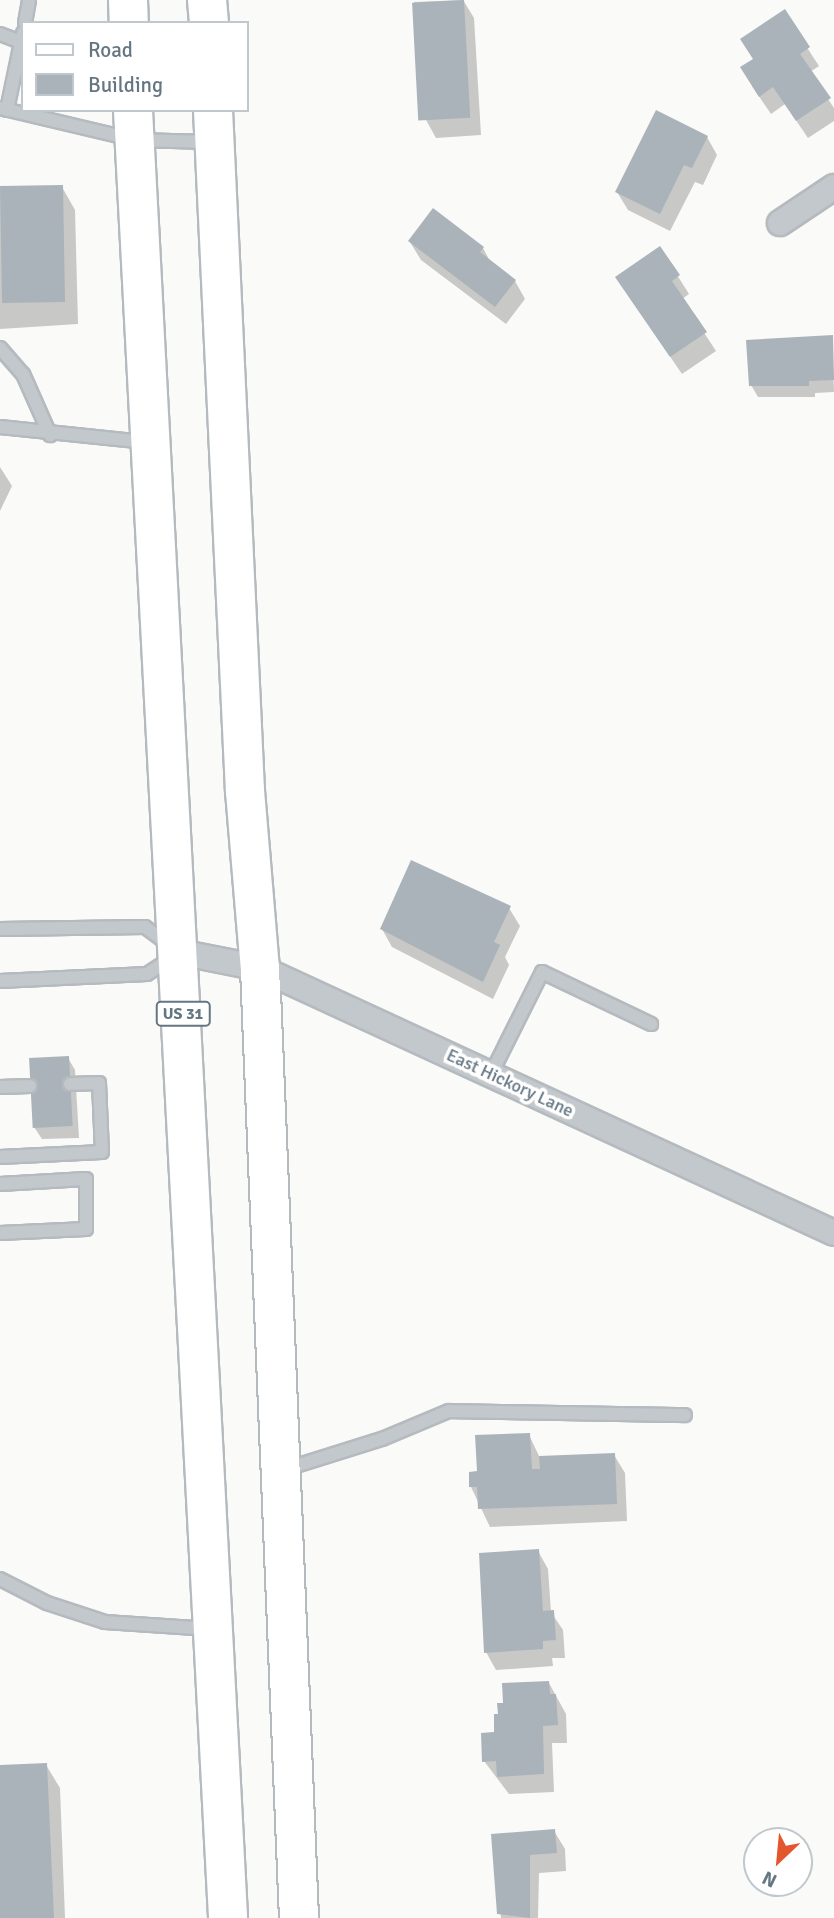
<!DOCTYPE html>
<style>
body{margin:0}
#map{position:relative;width:834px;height:1918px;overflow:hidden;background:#fafaf8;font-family:Signika,sans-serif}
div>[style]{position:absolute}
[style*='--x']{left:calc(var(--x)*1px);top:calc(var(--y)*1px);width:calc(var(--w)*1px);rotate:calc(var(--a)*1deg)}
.shadow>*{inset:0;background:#0003}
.building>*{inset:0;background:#aab3b9;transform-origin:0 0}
.roads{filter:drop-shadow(2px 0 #b5babe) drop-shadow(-2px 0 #b5babe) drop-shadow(0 2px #b5babe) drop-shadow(0 -2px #b5babe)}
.lane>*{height:12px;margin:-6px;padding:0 6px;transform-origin:6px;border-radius:6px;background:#c3c8cc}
.street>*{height:24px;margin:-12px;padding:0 12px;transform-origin:12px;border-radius:12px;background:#c3c8cc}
.primary>*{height:38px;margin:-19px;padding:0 19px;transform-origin:19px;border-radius:19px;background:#fff}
span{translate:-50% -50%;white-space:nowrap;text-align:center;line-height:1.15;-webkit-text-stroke:7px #fff;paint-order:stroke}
.shield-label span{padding:2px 5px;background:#fff;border:2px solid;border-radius:5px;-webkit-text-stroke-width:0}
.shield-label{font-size:16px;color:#657683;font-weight:700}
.street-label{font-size:18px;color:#657683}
.legend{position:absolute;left:21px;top:21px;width:228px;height:91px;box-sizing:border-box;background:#fff;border:2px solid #c1c8cd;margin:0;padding:9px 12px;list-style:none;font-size:21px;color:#657683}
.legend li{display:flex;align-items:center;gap:14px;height:35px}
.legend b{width:35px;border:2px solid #c1c8cd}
.north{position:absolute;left:743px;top:1827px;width:70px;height:70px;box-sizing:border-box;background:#fff;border:2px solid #c1c8cd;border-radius:50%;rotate:206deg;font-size:19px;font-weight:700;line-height:28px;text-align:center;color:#657683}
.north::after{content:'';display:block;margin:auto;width:24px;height:32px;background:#e4572e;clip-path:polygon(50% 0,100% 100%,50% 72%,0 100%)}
</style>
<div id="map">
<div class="shadow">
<div style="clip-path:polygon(463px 0,474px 18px,481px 135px,436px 138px,426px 120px,414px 2px)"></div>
<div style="clip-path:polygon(784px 12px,819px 66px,810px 72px,834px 108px,834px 121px,808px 138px,785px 104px,771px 114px,752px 86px,754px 60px)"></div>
<div style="clip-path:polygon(707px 137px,717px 155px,703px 185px,695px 182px,670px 231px,628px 210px,617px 192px)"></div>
<div style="clip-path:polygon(62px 187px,75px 210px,78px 324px,0 329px,0 190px)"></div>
<div style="clip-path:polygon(410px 242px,483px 248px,491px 263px,515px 281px,525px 299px,506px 324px,421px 260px)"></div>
<div style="clip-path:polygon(660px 248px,689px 294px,682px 299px,716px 351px,682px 374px,628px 295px)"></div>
<div style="clip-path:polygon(832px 337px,834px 392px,815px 393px,815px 397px,758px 397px,751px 385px)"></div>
<div style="clip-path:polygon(0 467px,12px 486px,0 511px)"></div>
<div style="clip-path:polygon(509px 908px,520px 926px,505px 957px,509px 965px,493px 999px,392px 947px,382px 929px)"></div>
<div style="clip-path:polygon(68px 1058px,75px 1070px,79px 1138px,42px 1139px,34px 1127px)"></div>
<div style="clip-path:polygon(529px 1435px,540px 1458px,614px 1455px,625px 1473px,627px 1521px,490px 1527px,471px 1487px,479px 1473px)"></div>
<div style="clip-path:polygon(538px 1551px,548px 1569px,551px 1612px,563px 1630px,565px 1658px,552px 1658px,553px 1666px,496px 1670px,486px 1652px)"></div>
<div style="clip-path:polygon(549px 1683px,566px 1714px,567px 1743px,552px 1743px,554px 1792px,509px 1794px,484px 1761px,500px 1715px,505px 1704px)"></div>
<div style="clip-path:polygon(46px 1765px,60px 1788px,65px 1918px,0 1918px,0 1766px)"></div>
<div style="clip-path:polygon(554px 1831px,565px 1849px,566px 1871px,539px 1873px,538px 1918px,501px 1918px,493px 1835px)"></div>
</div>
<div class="building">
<div style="left:464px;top:0;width:118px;height:52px;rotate:87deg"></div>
<div style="clip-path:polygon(785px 9px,810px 47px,800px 54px,831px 98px,796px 121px,773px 87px,759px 97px,740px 67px,753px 59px,740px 39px)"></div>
<div style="clip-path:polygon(656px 110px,708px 136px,692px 168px,684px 165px,660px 214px,615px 192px)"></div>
<div style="left:63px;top:185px;width:117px;height:63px;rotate:89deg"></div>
<div style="clip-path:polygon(433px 208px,484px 247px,480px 252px,516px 280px,495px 307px,408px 241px)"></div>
<div style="clip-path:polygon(660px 246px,680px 275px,672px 281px,707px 332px,670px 357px,615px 277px)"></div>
<div style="clip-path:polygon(833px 335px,834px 380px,809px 381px,809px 386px,749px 386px,746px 340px)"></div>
<div style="clip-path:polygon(411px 860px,511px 906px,494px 942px,500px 945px,483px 982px,380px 929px)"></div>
<div style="left:69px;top:1056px;width:70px;height:40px;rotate:87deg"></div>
<div style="clip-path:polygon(530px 1433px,532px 1469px,540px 1469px,539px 1456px,615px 1453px,617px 1504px,478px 1509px,477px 1487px,469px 1487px,469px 1472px,477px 1471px,475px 1435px)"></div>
<div style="clip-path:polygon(539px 1549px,543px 1611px,554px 1610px,556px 1640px,543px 1641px,543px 1649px,484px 1653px,479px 1553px)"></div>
<div style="clip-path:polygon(549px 1681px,550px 1694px,556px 1694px,558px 1725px,543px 1726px,544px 1774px,497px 1777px,496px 1761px,482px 1762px,481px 1733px,494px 1732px,494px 1714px,498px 1714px,497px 1703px,503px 1703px,502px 1683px)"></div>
<div style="clip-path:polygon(47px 1763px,54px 1918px,0 1918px,0 1765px)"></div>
<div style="clip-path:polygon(555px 1829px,557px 1853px,530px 1855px,530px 1918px,497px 1914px,491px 1834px)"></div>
</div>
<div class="roads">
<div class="lane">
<div style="--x:25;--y:23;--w:23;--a:-80"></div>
<div style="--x:0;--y:34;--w:22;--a:21"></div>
<div style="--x:0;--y:108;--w:139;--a:13.3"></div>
<div style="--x:135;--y:140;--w:74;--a:1.5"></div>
<div style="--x:7;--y:110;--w:79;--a:-78.3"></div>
<div style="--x:0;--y:348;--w:35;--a:49"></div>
<div style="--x:23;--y:374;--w:67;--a:66.1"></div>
<div style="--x:0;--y:427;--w:147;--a:5.9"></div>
<div style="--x:0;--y:929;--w:145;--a:-0.8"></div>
<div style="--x:145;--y:927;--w:29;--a:36"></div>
<div style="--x:0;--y:981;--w:147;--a:-2.7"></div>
<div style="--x:147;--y:974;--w:31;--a:-33"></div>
<div style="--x:491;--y:1074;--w:114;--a:-63.4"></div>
<div style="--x:542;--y:972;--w:121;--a:25.5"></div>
<div style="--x:0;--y:1087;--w:30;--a:-2"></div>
<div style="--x:0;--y:1157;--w:102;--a:-2.8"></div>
<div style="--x:102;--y:1152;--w:69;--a:-92.5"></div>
<div style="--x:99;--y:1083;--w:29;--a:178"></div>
<div style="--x:0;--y:1184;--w:86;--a:-3.3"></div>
<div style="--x:86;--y:1179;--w:50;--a:90"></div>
<div style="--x:86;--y:1229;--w:86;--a:177.3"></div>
<div style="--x:286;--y:1469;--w:101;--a:-17.4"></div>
<div style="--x:382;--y:1439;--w:73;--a:-22.7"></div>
<div style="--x:449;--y:1411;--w:236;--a:1"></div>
<div style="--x:0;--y:1579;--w:53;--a:27.1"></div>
<div style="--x:47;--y:1603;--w:61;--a:18.1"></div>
<div style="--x:105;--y:1622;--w:105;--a:3.8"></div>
</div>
<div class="street">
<div style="--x:780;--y:223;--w:65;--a:-33.7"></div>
<div style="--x:179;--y:952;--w:83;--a:11.2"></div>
<div style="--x:260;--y:968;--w:632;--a:24.78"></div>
</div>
<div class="primary">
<div style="--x:128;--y:0;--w:23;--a:88"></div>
<div style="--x:207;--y:0;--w:23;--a:85"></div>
<div style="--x:133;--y:110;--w:1810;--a:86.99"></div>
<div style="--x:213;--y:110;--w:682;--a:87.31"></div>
<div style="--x:245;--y:791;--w:178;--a:85.2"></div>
<div style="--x:260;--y:968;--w:951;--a:87.65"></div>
</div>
</div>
<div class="shield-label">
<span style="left:183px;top:1014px">US 31</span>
</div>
<div class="street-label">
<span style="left:510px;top:1083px;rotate:25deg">East Hickory Lane</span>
</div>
<ul class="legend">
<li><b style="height:9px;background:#fff"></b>Road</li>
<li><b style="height:19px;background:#aab3b9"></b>Building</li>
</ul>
<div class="north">N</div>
</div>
